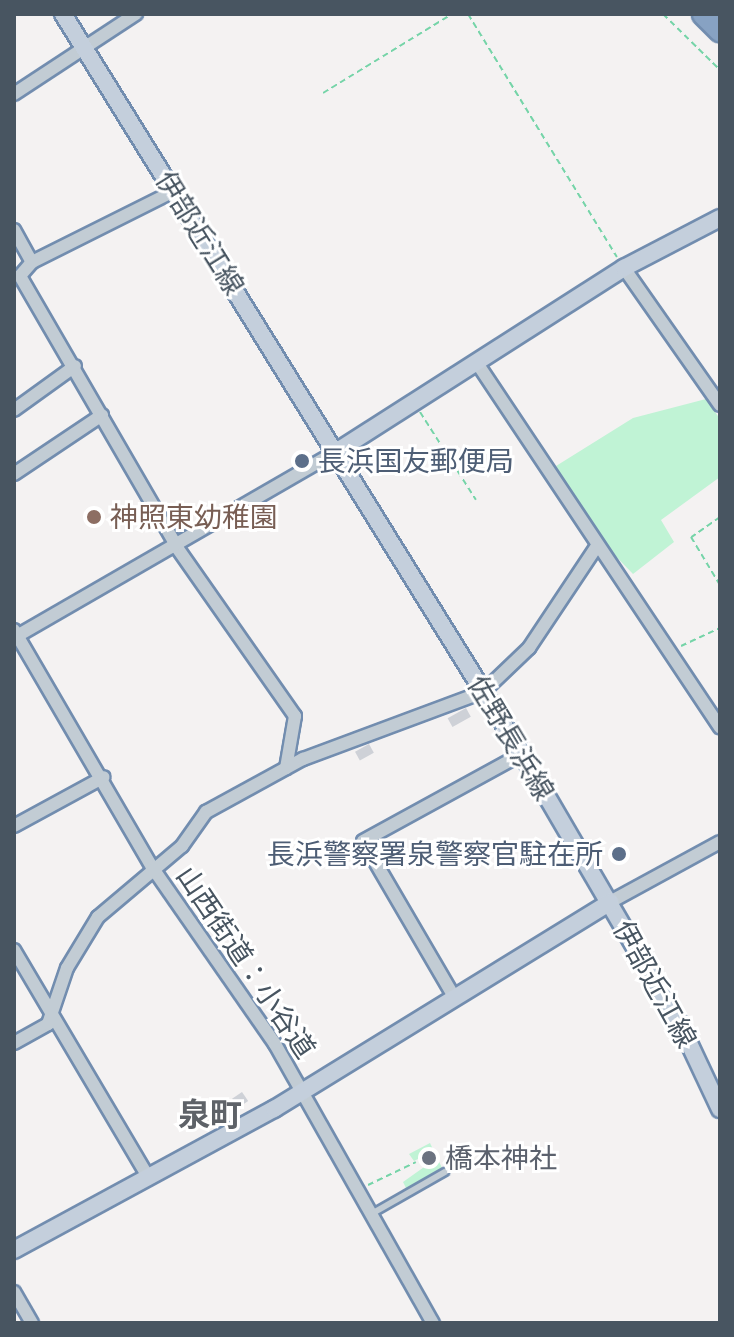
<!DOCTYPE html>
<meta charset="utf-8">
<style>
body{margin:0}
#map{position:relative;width:734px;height:1337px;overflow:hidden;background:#f4f2f2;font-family:Inter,"Noto Sans JP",sans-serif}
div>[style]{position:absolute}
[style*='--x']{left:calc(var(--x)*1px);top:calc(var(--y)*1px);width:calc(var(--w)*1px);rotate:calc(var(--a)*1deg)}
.green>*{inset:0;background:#c0f3d5}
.building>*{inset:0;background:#ced1d7;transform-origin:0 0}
.path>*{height:2px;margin-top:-1px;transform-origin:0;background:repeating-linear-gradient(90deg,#75d4a8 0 6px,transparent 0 10px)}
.roads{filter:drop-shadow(2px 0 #728daf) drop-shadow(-2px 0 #728daf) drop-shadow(0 2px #728daf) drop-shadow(0 -2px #728daf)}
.lane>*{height:6px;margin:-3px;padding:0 3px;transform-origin:3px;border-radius:3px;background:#c2ccd4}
.street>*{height:12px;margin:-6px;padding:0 6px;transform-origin:6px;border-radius:6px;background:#c2ccd4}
.secondary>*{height:16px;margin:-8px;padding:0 8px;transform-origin:8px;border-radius:8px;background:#c4cfdc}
.highway>*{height:22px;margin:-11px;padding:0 11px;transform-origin:11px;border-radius:11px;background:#87a2c3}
.dots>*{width:22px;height:22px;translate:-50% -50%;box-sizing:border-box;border:4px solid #fff;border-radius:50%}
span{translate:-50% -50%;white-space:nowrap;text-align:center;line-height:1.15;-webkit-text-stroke:6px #fff;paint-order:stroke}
.street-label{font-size:28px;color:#485561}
.service-label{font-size:28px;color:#4e5e75}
.left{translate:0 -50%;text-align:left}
.right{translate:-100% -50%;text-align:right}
.education-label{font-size:28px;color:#785e54}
.worship-label{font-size:28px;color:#5b616d}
.quarter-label{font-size:32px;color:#5e6268;font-weight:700}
.frame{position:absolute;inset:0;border:16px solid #485561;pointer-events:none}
</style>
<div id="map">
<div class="green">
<div style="clip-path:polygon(706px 399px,720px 419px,720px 477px,661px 520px,674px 542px,633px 574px,596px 536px,556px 466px,633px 418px)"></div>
<div style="clip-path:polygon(430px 1143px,443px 1170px,407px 1190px,403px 1182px,434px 1160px,430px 1153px,414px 1161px,409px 1154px)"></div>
</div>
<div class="building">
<div style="left:466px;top:708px;width:10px;height:21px;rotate:61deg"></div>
<div style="left:369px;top:744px;width:10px;height:16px;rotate:61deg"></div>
<div style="left:242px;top:1092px;width:11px;height:12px;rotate:56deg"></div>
</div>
<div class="path">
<div style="--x:468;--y:14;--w:285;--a:58.5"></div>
<div style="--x:663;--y:14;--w:80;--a:44.5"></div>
<div style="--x:323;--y:93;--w:151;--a:-31.5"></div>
<div style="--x:420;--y:412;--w:104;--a:57.5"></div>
<div style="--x:720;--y:517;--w:35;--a:145"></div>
<div style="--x:691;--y:537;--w:56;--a:58.9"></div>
<div style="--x:681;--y:646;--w:43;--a:-24.8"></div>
<div style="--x:368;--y:1185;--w:53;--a:-25.6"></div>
</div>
<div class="roads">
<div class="lane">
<div style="--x:373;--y:1213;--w:83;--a:-29.7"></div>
</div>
<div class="street">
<div style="--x:14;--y:94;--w:146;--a:-33.3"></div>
<div style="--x:174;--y:191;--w:159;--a:153.4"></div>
<div style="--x:32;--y:262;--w:18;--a:131"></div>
<div style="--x:20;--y:276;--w:315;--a:59.9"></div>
<div style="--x:178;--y:549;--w:204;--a:55"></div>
<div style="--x:295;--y:716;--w:53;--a:99.8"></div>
<div style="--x:14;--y:230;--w:37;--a:61"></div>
<div style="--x:624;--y:268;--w:167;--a:55"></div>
<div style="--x:477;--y:363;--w:438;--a:56.3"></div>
<div style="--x:14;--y:410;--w:75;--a:-35.8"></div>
<div style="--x:14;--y:474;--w:106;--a:-33.8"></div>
<div style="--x:14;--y:630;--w:274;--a:59.8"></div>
<div style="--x:152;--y:867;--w:216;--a:55.2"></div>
<div style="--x:275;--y:1044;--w:321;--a:60.5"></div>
<div style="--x:17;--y:636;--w:368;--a:-30"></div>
<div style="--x:14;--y:826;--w:102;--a:-28.6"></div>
<div style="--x:610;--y:902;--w:125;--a:-28.6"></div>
<div style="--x:14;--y:950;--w:265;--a:59.4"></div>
<div style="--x:453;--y:995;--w:178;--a:-120.3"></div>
<div style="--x:363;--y:841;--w:181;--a:-28.7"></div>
<div style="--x:14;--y:1043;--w:39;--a:-29"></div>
<div style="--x:48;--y:1024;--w:59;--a:-71.3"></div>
<div style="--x:67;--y:968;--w:60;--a:-58.7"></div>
<div style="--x:98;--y:917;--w:110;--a:-40.2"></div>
<div style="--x:182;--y:846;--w:42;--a:-54.8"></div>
<div style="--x:206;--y:812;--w:111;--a:-28.7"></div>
<div style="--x:303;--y:759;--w:192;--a:-20.4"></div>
<div style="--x:483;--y:692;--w:64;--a:-43.7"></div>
<div style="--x:529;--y:648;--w:123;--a:-56.3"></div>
<div style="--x:14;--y:1292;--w:36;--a:60"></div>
</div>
<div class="secondary">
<div style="--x:63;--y:14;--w:871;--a:58.19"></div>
<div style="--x:522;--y:754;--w:313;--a:59.7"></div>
<div style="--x:680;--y:1024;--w:94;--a:64.8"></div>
<div style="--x:336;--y:452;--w:342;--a:-32.6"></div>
<div style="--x:624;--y:268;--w:108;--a:-27.5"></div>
<div style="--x:14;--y:1250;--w:296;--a:-28.5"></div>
<div style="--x:274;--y:1109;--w:395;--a:-31.6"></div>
</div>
<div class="highway">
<div style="--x:704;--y:14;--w:23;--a:45"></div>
</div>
</div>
<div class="dots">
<div style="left:302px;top:461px;background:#5c6f8a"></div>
<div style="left:94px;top:517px;background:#8d6e63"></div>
<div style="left:619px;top:854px;background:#5c6f8a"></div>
<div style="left:429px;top:1158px;background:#6b7280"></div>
</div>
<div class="street-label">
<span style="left:200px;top:233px;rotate:58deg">伊部近江線</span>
<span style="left:511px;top:738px;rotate:59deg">佐野長浜線</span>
<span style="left:246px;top:962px;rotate:56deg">山西街道：小谷道</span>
<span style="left:655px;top:984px;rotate:61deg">伊部近江線</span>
</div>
<div class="service-label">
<span class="left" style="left:318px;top:461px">長浜国友郵便局</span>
<span class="right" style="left:603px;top:854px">長浜警察署泉警察官駐在所</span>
</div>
<div class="education-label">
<span class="left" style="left:110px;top:517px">神照東幼稚園</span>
</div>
<div class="worship-label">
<span class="left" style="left:445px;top:1158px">橋本神社</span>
</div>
<div class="quarter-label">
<span style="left:210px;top:1115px">泉町</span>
</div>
<div class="frame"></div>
</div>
